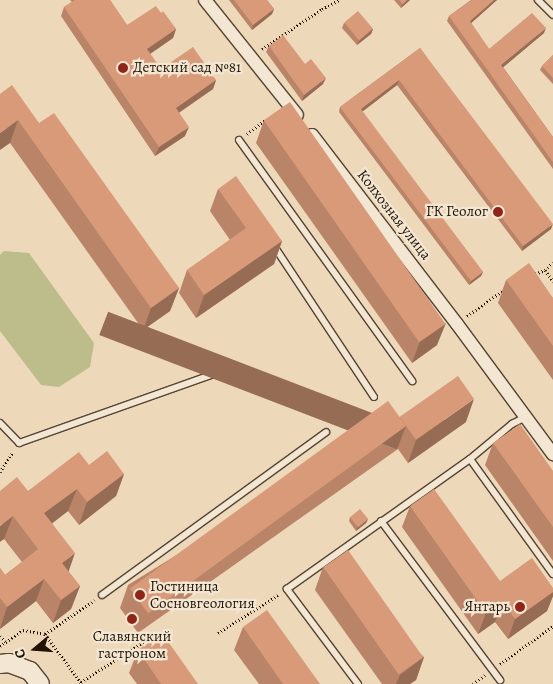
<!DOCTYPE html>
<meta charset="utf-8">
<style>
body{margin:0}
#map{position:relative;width:553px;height:684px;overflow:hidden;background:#edd8b9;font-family:Alegreya,serif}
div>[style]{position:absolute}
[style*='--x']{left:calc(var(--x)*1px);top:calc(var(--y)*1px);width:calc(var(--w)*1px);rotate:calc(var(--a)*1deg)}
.green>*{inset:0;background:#bdbd8c}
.path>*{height:3px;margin-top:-1.5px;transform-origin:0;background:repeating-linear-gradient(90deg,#221306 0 1px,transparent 0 3.5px)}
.roads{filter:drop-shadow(1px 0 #543) drop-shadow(-1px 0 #543) drop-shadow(0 1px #543) drop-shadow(0 -1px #543)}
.service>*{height:6px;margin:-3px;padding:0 3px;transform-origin:3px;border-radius:3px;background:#f3e6d2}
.minor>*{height:12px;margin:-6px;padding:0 6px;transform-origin:6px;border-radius:6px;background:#f3e6d2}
.secondary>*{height:18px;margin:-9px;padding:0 9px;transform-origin:9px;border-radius:9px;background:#f3e6d2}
.wall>*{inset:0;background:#ba8468}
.shaded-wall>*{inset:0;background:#976c55;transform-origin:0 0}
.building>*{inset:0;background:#d89a79;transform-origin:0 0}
.dots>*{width:14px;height:14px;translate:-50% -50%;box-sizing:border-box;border:2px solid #f3e6d2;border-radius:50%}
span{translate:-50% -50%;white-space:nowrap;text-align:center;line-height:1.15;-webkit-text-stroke:4.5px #f3e6d2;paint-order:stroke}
.poi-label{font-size:15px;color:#221306}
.left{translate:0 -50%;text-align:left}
.right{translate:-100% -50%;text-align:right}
.street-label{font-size:15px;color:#221306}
.north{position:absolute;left:10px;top:624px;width:50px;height:50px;-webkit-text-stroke:4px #f3e6d2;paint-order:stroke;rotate:252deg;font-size:14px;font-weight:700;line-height:20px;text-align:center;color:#221306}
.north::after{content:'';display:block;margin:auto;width:18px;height:22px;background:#221306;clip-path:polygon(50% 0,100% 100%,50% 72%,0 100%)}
</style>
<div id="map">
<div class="green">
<div style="clip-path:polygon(4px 251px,29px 253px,94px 343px,90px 367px,59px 387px,41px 385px,0 331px,0 255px)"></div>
</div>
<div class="path">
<div style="--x:262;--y:49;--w:72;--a:-33.7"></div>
<div style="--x:322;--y:9;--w:19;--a:-28"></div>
<div style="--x:247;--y:134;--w:24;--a:-38"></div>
<div style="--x:545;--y:270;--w:14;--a:54"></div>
<div style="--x:532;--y:275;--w:14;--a:-21"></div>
<div style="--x:545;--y:270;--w:11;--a:-45"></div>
<div style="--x:467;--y:316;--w:47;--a:-35.4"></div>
<div style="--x:0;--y:472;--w:24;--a:-57"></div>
<div style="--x:218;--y:633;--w:71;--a:-32.3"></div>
<div style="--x:45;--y:634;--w:60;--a:-34.2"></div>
<div style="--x:0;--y:636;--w:8;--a:45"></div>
<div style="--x:0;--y:646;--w:28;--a:-35"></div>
<div style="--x:23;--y:630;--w:22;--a:10"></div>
<div style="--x:45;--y:634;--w:62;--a:53.5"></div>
<div style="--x:500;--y:664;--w:65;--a:-35.6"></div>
<div style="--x:81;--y:682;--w:83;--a:-32.7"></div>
<div style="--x:151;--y:637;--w:6;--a:45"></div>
<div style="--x:473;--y:684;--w:15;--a:-37"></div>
</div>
<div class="roads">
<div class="service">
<div style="--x:538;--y:0;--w:21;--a:45"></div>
<div style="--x:239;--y:140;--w:297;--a:54.3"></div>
<div style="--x:274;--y:246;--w:181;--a:56.5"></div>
<div style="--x:0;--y:423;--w:28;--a:46"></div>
<div style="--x:19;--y:443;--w:213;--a:-19.5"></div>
<div style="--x:470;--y:459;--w:142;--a:54.2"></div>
<div style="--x:381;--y:521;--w:199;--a:53.2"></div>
<div style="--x:102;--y:595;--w:277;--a:-36"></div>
<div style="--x:358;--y:684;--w:119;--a:-126.8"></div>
<div style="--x:287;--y:589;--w:224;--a:-35.4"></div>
<div style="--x:470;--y:459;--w:55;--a:-39.8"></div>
<div style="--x:512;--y:424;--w:16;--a:-27"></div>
</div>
<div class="minor">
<div style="--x:205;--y:0;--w:147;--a:51.3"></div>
<div style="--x:312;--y:135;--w:238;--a:52.5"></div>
<div style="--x:457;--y:324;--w:162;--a:53.6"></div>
</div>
<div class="secondary">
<div style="--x:0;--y:664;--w:9;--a:-6"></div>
<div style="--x:9;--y:663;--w:22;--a:21"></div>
<div style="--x:30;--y:671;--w:16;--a:52"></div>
</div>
</div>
<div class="wall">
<div style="clip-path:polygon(70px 0,110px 0,127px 25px,161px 13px,176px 29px,173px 38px,150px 54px,161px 69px,216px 80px,213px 89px,179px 113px,185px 136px,155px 156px,61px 16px,64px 7px,72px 2px)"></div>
<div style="clip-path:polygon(229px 0,267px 0,274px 9px,272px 14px,252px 30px)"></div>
<div style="clip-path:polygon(394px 0,410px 0,401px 8px)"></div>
<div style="clip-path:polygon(471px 0,497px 0,471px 23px,489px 49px,544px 33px,503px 67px,553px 137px,553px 169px,447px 21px,449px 16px)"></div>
<div style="clip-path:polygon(344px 23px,373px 29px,371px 34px,357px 45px,342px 28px)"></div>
<div style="clip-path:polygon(269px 46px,305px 64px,323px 84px,302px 101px,266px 52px)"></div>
<div style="clip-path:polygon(420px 48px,551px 229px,522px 251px,397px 85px,362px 112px,483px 272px,481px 276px,469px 285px,339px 112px,340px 107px)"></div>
<div style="clip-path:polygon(553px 55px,553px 84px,540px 70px,542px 66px)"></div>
<div style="clip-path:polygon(0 94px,39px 123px,179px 288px,170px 311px,143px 330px,10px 143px)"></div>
<div style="clip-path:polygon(264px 120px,437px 345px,412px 363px,256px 143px)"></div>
<div style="clip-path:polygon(218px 189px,282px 241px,274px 264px,196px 318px,179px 293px,187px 270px,230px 240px,210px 211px)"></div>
<div style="clip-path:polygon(506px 280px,553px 298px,553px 380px,498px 303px)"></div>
<div style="clip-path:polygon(400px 417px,466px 422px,408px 463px,398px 449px,138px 633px,120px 608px,128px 585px)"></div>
<div style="clip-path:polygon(493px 443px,553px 471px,553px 561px,485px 465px)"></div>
<div style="clip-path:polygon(89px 465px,124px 474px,116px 496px,79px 525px,68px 511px,52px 523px,68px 571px,80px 586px,71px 609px,53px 623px,36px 601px,0 629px,0 568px,5px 575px,22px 562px,4px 539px,0 491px,28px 491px)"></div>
<div style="clip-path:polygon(410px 506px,500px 581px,553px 588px,553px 596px,547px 611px,508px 639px,495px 622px,478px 634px,402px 527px)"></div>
<div style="clip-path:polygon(350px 517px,368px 519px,366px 523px,356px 531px,349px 521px)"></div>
<div style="clip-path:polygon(323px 567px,424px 657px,416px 680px,410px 684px,382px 684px,315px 590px)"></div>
<div style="clip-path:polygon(243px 627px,320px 684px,259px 684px,234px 650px)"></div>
<div style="clip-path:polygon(138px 650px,198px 684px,137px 684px,129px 673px)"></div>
</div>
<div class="shaded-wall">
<div style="clip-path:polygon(407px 0,410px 0,401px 8px,403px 4px)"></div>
<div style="clip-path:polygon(494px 0,497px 0,468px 26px,470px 21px)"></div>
<div style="clip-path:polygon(274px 9px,272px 14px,252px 30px,253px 25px)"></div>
<div style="clip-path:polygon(546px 28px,544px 33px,500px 70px,501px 65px)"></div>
<div style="clip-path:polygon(176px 29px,173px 38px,144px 58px,147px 49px)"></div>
<div style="clip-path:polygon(373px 29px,371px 34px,357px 45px,359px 41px)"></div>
<div style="clip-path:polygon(326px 78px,323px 84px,302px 101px,304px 95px)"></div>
<div style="clip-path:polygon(216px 80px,213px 89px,172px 117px,176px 108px)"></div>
<div style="clip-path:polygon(399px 80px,397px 85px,359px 114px,361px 109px)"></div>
<div style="clip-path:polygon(18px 120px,10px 143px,0 150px,0 133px)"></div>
<div style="clip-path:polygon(189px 127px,185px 136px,155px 156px,159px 147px)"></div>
<div style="clip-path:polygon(553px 224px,551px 229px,522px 251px,523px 246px)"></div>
<div style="clip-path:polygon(282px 241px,274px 264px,196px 318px,204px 295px)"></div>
<div style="clip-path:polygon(483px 272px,481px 276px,469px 285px,471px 281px)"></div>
<div style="clip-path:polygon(179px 288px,170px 311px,143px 330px,151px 308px)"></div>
<div style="clip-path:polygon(446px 323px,437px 345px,412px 363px,420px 341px)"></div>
<div style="clip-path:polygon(474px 399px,466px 422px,408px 463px,416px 440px)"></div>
<div style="left:406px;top:426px;width:25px;height:319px;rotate:111deg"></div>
<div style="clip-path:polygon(124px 474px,116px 496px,79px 525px,87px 502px)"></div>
<div style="clip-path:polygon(77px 489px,68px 511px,36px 536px,44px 513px)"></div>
<div style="clip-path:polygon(13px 516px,4px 539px,0 542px,0 526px)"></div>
<div style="clip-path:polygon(368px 519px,366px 523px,356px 531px,358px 526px)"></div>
<div style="clip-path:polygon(75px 553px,67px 576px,62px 563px)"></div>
<div style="clip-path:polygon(44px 579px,36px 601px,0 629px,7px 607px)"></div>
<div style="clip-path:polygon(80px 586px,71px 609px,53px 623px,61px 600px)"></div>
<div style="clip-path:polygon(553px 592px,553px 596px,547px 611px,508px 639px,515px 619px)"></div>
<div style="clip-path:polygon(503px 602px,495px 622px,478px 634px,486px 613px)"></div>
<div style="clip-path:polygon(424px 657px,416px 680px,410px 684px,396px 684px,400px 675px)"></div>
</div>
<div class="building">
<div style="clip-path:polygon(75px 0,110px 0,127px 25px,156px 6px,161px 13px,163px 11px,176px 29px,147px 49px,161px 69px,193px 47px,216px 80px,176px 108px,189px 127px,159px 147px,64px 7px)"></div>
<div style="clip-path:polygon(234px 0,267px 0,274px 9px,253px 25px)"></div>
<div style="clip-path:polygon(399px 0,407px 0,403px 4px)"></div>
<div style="clip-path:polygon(472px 0,494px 0,470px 21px,489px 49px,532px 13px,546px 28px,501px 65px,553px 137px,553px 162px,449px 16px)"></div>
<div style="left:358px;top:11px;width:23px;height:18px;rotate:50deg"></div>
<div style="clip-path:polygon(283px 35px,305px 64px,311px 59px,326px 78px,304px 95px,269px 46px)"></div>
<div style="clip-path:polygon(420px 48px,553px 224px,523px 246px,399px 80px,361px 109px,483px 272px,471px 281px,340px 107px)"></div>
<div style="clip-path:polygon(553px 55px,553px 78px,542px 66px)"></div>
<div style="clip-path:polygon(12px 85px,39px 123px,54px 113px,179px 288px,151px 308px,18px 120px,0 133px,0 94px)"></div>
<div style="left:290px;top:102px;width:271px;height:32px;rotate:55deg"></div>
<div style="clip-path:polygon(236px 176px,282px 241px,204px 295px,187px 270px,246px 228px,218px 189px)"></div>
<div style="clip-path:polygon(529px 263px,553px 298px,553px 346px,506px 280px)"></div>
<div style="left:458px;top:376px;width:28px;height:71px;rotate:55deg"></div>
<div style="left:388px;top:401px;width:31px;height:319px;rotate:54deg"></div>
<div style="clip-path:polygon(520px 424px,553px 471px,553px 527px,493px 443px)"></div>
<div style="clip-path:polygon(107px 451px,124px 474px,87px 502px,77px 489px,44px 513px,75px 553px,62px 563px,80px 586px,61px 600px,44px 579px,7px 607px,0 598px,0 568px,5px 575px,38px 549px,13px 516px,0 526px,0 491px,17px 477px,28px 491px,79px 452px,89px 465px)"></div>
<div style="clip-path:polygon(434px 489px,500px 581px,532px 558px,553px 588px,553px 592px,515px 619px,503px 602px,486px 613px,410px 506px)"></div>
<div style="left:360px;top:509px;width:13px;height:13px;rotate:51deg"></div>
<div style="left:348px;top:550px;width:131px;height:30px;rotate:55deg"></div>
<div style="clip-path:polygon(267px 610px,320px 684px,283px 684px,243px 627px)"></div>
<div style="clip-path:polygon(162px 633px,198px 684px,161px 684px,138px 650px)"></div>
</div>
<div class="dots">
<div style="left:123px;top:68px;background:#8f2418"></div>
<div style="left:498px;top:212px;background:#8f2418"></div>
<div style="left:140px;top:595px;background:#8f2418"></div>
<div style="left:520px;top:607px;background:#8f2418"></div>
<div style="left:132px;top:619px;background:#8f2418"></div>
</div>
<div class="poi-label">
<span class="left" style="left:133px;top:68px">Детский сад №81</span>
<span class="right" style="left:488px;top:212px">ГК Геолог</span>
<span class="left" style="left:150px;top:595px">Гостиница<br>Сосновгеология</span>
<span class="right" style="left:510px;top:607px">Янтарь</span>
<span style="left:132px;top:645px">Славянский<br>гастроном</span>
</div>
<div class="street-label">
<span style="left:394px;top:215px;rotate:52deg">Колхозная улица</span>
</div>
<div class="north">С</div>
</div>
